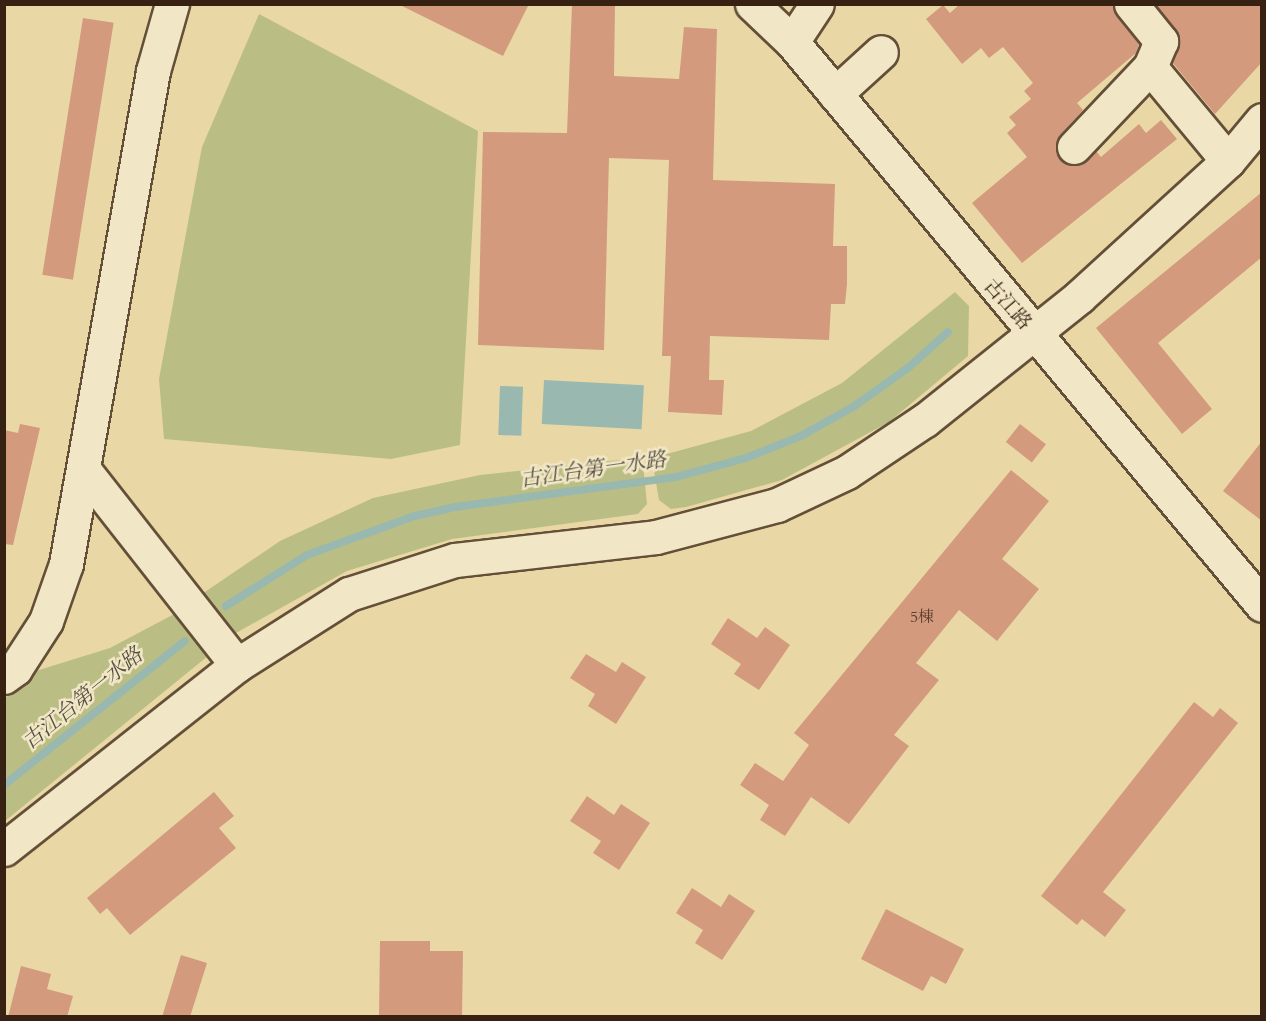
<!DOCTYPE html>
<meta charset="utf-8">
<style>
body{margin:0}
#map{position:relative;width:1266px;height:1021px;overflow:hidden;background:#e9d8a6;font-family:Cardo,"Noto Serif JP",serif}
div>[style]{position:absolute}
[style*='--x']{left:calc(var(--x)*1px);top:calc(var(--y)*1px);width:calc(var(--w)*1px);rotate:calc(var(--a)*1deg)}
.green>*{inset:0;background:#babe84}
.water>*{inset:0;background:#99b8af;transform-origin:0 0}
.stream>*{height:8px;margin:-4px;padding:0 4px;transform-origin:4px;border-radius:4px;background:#99b8af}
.building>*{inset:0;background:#d39a7e;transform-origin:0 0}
.roads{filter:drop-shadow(2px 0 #644f38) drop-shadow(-2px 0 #644f38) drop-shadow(0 2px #644f38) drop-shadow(0 -2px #644f38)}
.minor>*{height:33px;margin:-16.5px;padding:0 16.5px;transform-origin:16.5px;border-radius:16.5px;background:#f1e6c5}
span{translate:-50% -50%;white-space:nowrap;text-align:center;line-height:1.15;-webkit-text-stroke:5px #f1e6c5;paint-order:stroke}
.number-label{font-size:16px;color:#5e3f2e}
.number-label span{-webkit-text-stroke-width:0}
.street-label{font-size:20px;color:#372113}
.water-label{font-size:21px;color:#544e42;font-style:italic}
.frame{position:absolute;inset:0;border:6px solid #372113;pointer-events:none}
</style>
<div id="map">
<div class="green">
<div style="clip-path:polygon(259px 14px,478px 131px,460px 445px,391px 459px,164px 439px,159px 379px,202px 147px)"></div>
<div style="clip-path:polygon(955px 292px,969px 306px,968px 356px,889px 422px,782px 480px,686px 507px,671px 509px,659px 500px,653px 465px,663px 455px,751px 431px,842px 383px)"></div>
<div style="clip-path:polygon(636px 458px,643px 464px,647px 504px,638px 514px,452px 539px,347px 571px,236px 633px,225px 631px,199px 596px,280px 541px,373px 498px,480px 475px)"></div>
<div style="clip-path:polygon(178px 612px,209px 645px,208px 656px,5px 821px,5px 698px,39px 670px,110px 648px)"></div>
</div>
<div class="water">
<div style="left:544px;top:380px;width:100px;height:44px;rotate:3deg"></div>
<div style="left:500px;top:386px;width:23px;height:49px;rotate:2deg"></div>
</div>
<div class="stream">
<div style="--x:226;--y:606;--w:96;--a:-32.2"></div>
<div style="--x:307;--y:555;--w:115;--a:-19.9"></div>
<div style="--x:415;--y:516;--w:41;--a:-12.7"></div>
<div style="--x:455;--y:507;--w:223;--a:-7.7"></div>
<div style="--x:676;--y:477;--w:73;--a:-15.2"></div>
<div style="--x:746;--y:458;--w:59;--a:-21.8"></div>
<div style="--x:801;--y:436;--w:60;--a:-29.1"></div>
<div style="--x:853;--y:407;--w:69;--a:-35.5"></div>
<div style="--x:909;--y:367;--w:52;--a:-41.9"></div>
<div style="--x:4;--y:785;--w:231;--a:-38.5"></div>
</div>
<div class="building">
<div style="clip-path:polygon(398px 4px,529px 4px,503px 56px)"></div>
<div style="clip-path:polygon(572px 4px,615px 4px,614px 76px,679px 79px,684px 27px,717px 29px,713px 180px,835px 184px,833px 246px,847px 246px,847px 284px,845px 304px,831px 304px,829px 340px,710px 336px,709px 380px,724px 380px,722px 415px,668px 412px,671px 356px,662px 356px,669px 160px,609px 158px,604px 350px,478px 345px,483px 132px,567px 133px)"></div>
<div style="clip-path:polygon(960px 4px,1113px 4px,1116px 16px,1139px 44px,1136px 53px,1077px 103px,1083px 110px,1060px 135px,1056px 153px,1069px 165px,1080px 165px,1096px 151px,1101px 157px,1139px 124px,1146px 133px,1161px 120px,1177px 139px,1022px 263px,972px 203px,1027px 157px,1007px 133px,1016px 125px,1009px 117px,1031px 99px,1024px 91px,1033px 83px,1003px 47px,989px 58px,981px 48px,962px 64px,926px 19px,943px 5px,950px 13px)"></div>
<div style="clip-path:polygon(1156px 4px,1262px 4px,1262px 62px,1215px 114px,1172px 62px,1179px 38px)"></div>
<div style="left:83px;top:18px;width:31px;height:260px;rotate:9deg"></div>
<div style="clip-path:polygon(1262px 192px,1262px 257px,1158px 343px,1212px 409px,1182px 434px,1096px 328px)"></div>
<div style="clip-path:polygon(20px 424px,40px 428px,13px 545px,4px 544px,4px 430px,18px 433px)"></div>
<div style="left:1020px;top:424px;width:33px;height:23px;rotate:38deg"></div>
<div style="clip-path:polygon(1262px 441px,1262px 521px,1223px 491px)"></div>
<div style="clip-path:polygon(1011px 470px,1049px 501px,1002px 559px,1039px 589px,997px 641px,959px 610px,916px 663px,939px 680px,894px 735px,909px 746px,849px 824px,811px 797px,785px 836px,760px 820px,769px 805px,740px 785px,755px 763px,783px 781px,809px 745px,794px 733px)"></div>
<div style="clip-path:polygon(728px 618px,757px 638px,765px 627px,790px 645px,759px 690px,734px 674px,741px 664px,711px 644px)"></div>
<div style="clip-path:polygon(586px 654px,616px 672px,622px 662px,646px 677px,616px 724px,588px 706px,595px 694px,570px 678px)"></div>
<div style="clip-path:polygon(1194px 702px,1213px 717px,1220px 708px,1238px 723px,1103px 892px,1126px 910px,1105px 937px,1082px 919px,1077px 925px,1041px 896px)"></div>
<div style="clip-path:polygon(214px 792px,234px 816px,219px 828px,236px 848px,130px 935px,107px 908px,100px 914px,87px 898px)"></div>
<div style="clip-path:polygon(587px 796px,614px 815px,621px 804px,650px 823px,619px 870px,593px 853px,601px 841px,570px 821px)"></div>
<div style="clip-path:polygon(692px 888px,721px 907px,729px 894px,755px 911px,722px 960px,695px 943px,703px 930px,676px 913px)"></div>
<div style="clip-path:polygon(886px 909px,964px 949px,946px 984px,931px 976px,923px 991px,861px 959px)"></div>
<div style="clip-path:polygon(380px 941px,430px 941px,430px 951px,463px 951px,462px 1017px,379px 1017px)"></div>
<div style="clip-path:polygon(181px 955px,207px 963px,190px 1017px,162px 1017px)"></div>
<div style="clip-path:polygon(21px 966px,51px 974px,47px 989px,73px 996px,67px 1017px,8px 1017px)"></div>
</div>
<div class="roads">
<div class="minor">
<div style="--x:752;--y:4;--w:55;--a:43.5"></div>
<div style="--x:792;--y:42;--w:733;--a:50.14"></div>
<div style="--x:1131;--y:4;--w:48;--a:51"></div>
<div style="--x:1161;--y:41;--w:28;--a:113"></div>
<div style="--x:1150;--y:67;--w:122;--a:50.3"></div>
<div style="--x:792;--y:42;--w:45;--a:-56.7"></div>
<div style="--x:835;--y:94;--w:62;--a:-42.4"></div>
<div style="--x:1074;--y:147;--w:110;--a:-46.5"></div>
<div style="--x:84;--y:470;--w:248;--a:51.9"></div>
<div style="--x:4;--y:677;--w:14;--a:-36"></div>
<div style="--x:15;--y:669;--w:57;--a:-57.1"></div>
<div style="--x:46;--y:621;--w:60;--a:-70.7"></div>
<div style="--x:66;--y:564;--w:501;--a:-79.99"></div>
<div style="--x:153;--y:71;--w:70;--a:-74.2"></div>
<div style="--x:4;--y:849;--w:297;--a:-38.3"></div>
<div style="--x:237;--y:665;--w:133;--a:-32.4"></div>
<div style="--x:349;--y:594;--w:111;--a:-17.8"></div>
<div style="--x:455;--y:560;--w:202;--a:-6.5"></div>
<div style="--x:656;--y:537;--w:125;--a:-14.8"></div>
<div style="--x:777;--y:505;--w:77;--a:-25.2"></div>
<div style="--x:847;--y:472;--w:94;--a:-33.7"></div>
<div style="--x:925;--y:420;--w:197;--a:-38.6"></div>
<div style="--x:1079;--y:297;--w:202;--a:-42.4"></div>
<div style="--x:1228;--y:161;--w:53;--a:-50.3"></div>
</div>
</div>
<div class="number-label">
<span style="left:922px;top:617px">5棟</span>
</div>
<div class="street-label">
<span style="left:1008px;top:304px;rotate:49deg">古江路</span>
</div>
<div class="water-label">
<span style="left:593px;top:470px;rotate:-8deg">古江台第一水路</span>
<span style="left:83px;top:699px;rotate:-39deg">古江台第一水路</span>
</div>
<div class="frame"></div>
</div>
